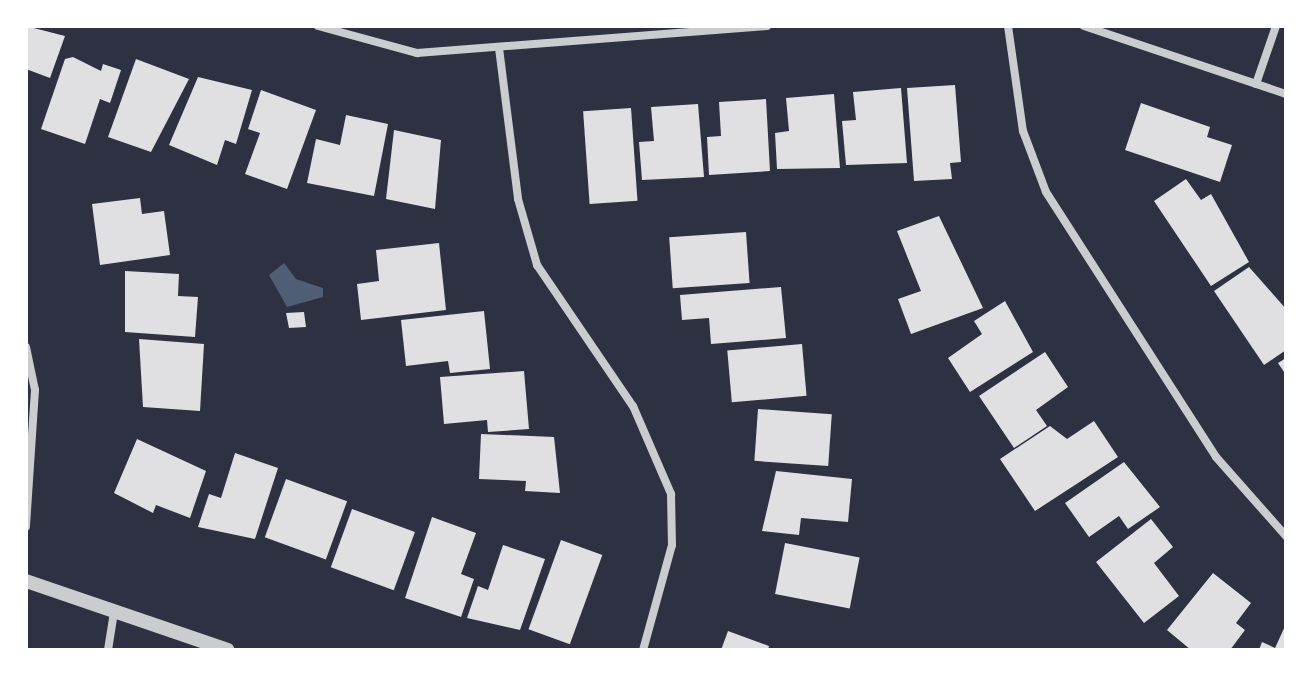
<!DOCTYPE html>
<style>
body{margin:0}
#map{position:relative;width:1312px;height:676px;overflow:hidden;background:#2d3142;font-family:"Space Grotesk",sans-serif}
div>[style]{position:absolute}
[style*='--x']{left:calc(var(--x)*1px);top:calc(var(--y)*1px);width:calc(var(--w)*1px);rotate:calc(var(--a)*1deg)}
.water>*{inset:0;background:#4f5d75}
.building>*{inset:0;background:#e0e0e3;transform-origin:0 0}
.minor>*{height:8px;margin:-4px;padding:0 4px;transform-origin:4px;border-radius:4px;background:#caccd0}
.tertiary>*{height:14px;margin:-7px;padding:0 7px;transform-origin:7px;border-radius:7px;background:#caccd0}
span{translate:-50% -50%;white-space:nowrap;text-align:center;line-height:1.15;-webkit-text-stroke:8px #fff;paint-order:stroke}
.frame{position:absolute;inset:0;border:28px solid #fff;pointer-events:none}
</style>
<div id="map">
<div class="water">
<div style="clip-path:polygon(284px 263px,296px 279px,323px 288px,323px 297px,287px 307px,269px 275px)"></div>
</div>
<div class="building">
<div style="clip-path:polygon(26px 26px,65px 36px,50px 78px,26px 69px)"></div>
<div style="clip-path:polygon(73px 57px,101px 71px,103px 64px,121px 70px,110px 103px,100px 99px,85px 144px,41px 129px,65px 59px)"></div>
<div style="clip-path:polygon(136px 59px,189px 79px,151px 152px,108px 137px)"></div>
<div style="clip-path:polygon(198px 77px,252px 90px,236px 144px,225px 140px,217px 165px,169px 145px)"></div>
<div style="clip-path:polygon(955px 85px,961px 162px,950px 163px,952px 179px,914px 181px,907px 88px)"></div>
<div style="clip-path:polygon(901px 88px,907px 163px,846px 165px,842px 121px,856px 120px,853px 92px)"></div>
<div style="clip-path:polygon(261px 90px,316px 110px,287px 189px,245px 174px,260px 133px,248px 129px)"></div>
<div style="clip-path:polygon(834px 94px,840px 168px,777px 169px,775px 133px,789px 131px,786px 98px)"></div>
<div style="clip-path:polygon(766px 99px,770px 171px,709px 175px,707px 137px,721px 136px,719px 102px)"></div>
<div style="clip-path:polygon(1141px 103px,1210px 127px,1207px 137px,1232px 145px,1220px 182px,1125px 150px)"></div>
<div style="clip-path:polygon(698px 104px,704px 177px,642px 180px,639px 142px,654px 141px,651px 107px)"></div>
<div style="left:631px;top:108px;width:93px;height:48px;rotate:86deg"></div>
<div style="clip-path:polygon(346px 115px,388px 124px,374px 196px,307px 183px,316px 139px,340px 145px)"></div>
<div style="clip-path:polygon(394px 130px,441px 140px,435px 209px,386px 199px)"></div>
<div style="clip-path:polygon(1186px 179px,1201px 200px,1211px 194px,1249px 262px,1211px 286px,1154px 201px)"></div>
<div style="clip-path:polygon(140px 198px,142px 214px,164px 211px,170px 255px,100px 265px,92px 204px)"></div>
<div style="clip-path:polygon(939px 216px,983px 308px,911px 334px,898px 299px,921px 291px,897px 231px)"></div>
<div style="left:746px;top:232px;width:51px;height:77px;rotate:86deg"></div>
<div style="clip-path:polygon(439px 243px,446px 310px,361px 320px,357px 284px,379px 281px,376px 250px)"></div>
<div style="clip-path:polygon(1249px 267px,1286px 309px,1286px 350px,1264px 365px,1214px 291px)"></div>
<div style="clip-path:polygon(125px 271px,179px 274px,178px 296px,198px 297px,195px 337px,125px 332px)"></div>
<div style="clip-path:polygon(781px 287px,786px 338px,711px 344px,709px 318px,682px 320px,680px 295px)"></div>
<div style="clip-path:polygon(1005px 301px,1033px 352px,970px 392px,948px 358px,982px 334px,974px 321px)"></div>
<div style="clip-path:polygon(484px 311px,490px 369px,450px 373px,448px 361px,406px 366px,401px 320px)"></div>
<div style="clip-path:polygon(304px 312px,306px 327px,289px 328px,286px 313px)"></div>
<div style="clip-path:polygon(139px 339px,204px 344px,200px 411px,143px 407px)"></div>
<div style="left:802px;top:344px;width:52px;height:75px;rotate:85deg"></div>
<div style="clip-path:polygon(1045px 352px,1068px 387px,1036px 410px,1047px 426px,1014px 448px,979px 396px)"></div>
<div style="clip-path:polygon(1286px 358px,1286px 375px,1278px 363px)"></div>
<div style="clip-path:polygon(524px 371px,529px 429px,488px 432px,487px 420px,444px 424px,440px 377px)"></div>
<div style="left:758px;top:409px;width:74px;height:52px;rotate:4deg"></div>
<div style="clip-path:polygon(1094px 421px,1118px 457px,1035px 511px,1000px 459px,1050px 426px,1067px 439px)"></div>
<div style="clip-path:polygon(481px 434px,554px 437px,560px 493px,525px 491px,526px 481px,479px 479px)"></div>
<div style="clip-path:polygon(137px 439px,206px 471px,190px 518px,156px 505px,153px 513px,114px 493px)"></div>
<div style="clip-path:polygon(235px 453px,278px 468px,255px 539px,198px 527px,209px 494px,221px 498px)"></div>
<div style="clip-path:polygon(1124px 462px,1160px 507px,1128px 529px,1119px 516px,1089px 537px,1065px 503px)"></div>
<div style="clip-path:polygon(776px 471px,852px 479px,848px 522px,801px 518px,799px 535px,762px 531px)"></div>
<div style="left:286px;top:479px;width:65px;height:62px;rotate:20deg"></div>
<div style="left:352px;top:509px;width:67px;height:62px;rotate:20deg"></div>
<div style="clip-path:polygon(432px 517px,476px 533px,461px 574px,474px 579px,461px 617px,405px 598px)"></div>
<div style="clip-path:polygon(1151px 519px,1173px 547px,1154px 563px,1179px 596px,1144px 623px,1096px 562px)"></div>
<div style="left:561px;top:540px;width:44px;height:95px;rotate:20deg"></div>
<div style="left:785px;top:543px;width:76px;height:52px;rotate:11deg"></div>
<div style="clip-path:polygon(503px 545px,545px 559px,520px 630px,467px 618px,478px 586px,488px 590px)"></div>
<div style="clip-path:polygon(1213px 573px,1251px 603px,1236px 623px,1245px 630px,1230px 650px,1191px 650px,1167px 630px)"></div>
<div style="clip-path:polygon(1286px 624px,1286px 650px,1259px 650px,1262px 642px,1275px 648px)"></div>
<div style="clip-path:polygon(728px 631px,769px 646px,768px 650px,721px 650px)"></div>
</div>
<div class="minor">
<div style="--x:318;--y:26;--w:103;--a:15.3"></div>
<div style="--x:417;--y:53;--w:351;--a:-4.4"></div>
<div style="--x:1008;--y:26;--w:106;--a:81.9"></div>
<div style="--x:1023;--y:131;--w:65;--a:69.3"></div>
<div style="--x:1046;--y:192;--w:315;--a:57.3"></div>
<div style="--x:1216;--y:457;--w:106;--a:48.5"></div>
<div style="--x:1084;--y:26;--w:213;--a:18.6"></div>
<div style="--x:499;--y:48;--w:152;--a:82.8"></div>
<div style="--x:518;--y:199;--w:69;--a:73.9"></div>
<div style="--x:537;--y:265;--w:171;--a:55.8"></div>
<div style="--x:633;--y:406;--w:96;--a:66.6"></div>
<div style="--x:671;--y:494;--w:51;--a:88.9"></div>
<div style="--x:672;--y:545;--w:109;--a:105.4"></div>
<div style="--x:1256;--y:84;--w:61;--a:-71"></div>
<div style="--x:26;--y:347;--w:44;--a:78.2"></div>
<div style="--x:35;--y:390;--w:137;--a:93.8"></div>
<div style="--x:108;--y:650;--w:38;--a:-81"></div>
</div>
<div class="tertiary">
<div style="--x:26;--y:581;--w:213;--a:18.9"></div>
</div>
<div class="frame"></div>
</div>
